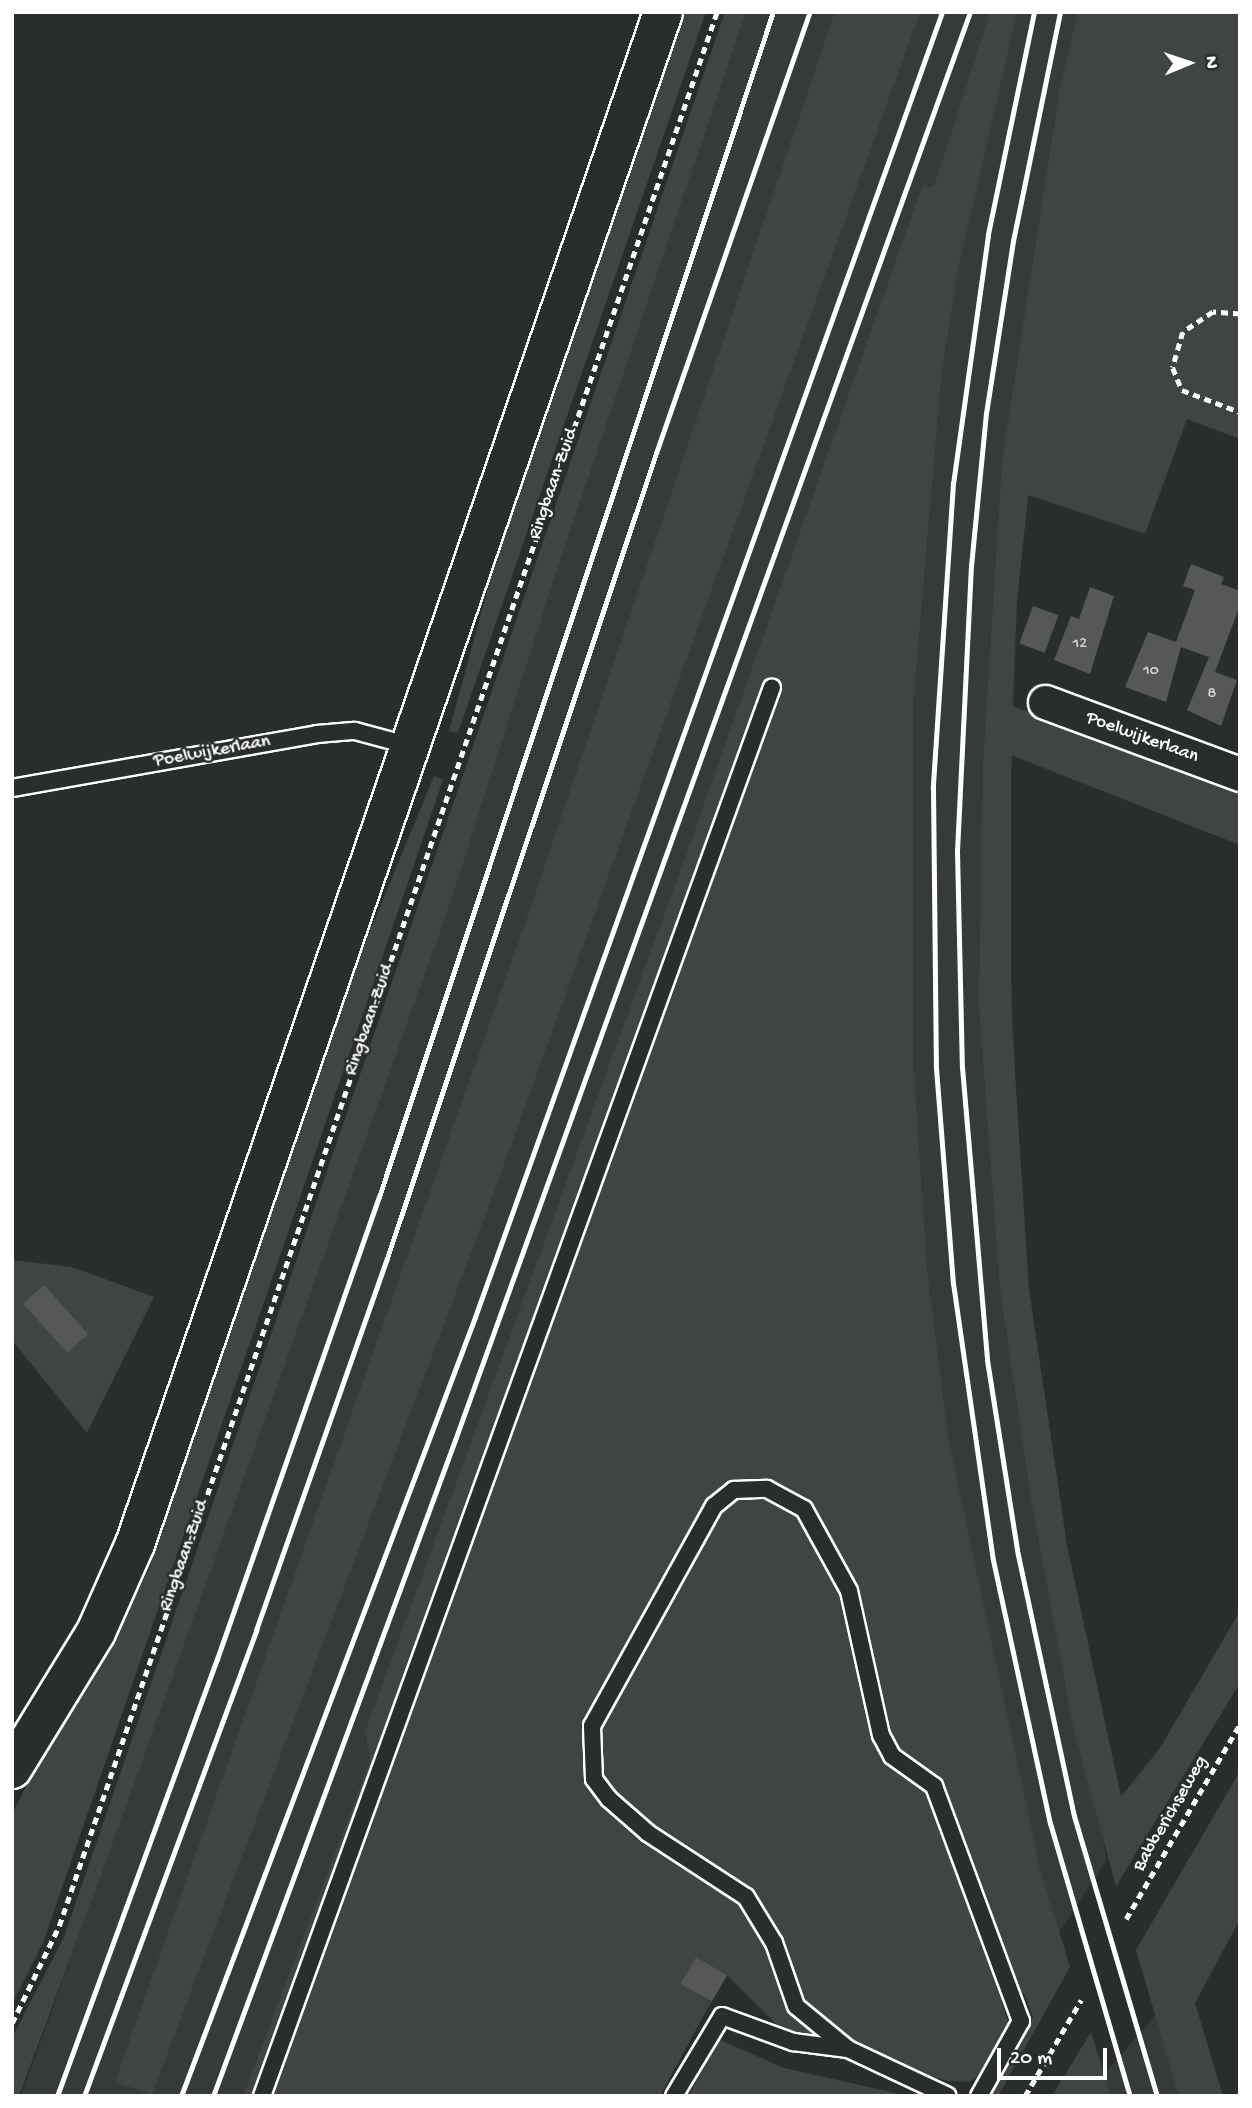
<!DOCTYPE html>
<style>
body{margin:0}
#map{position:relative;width:1252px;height:2108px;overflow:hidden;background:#2a2d2e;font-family:"Gochi Hand",sans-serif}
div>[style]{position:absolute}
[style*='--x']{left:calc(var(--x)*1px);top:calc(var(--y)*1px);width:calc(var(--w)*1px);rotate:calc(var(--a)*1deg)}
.built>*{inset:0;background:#373a3b}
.green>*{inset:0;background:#414445}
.building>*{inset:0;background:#555758;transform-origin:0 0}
.path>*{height:4.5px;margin-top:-2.25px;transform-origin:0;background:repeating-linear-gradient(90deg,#fff 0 7px,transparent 0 12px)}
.roads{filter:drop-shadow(2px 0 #fff) drop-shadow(-2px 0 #fff) drop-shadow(0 2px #fff) drop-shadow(0 -2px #fff)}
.service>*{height:16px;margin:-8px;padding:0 8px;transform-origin:8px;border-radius:8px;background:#2a2d2e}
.minor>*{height:33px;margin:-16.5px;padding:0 16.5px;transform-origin:16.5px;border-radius:16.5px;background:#2a2d2e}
.tertiary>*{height:38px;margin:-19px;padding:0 19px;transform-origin:19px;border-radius:19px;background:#2a2d2e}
.rail>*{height:5px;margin:-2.5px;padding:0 2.5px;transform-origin:2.5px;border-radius:2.5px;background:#fff}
span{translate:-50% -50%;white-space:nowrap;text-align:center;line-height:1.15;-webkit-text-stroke:5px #2a2d2e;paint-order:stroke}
.number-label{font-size:16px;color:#d4d5d5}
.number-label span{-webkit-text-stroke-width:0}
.street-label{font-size:19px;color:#fff}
.frame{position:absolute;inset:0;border:14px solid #fff;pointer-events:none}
.north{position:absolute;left:1154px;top:28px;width:70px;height:70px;-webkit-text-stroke:5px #2a2d2e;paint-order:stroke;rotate:88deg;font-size:19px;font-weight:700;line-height:28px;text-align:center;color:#fff}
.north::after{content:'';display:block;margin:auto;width:24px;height:32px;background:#fff;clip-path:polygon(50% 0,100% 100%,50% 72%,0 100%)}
.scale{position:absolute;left:997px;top:2048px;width:110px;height:32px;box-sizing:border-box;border:4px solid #fff;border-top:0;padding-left:9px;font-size:21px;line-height:24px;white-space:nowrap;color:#fff;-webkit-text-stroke:5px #2a2d2e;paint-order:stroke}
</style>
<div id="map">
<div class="built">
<div style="clip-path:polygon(746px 12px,1112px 12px,1034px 443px,1017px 601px,1008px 886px,1019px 1178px,1029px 1290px,1067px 1546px,1121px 1798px,1096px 1806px,1107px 1859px,1059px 1932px,1066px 1952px,370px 1760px,243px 2096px,21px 2096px,448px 910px,554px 579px)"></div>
<div style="clip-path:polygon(1156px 2015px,1223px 2096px,1099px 2096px,1093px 2078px,1104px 2074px)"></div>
</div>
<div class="green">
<div style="clip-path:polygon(683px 12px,706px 12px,458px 733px,449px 731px,501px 541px)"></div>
<div style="clip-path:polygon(725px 12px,746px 12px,554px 579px,448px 910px,103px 1870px,19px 2096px,12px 2096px,12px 2038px,64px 1937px)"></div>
<div style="clip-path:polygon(835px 12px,920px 12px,496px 1187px,152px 2094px,115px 2082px,528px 915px)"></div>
<div style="clip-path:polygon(990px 12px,1017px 12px,957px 273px,941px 377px,913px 706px,913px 1059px,927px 1271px,948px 1438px,1040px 1870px,1070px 1967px,998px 2096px,988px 2096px,1033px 2017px,1024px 1993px,1001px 2001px,1009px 2024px,977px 2077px,969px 2082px,949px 2081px,806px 2046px,777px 2025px,727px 1975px,696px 1957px,681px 1983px,711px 2002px,660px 2096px,243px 2096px,370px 1760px,365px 1732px,685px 858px,922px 187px,934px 187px)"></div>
<div style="clip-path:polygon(1078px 12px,1240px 12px,1240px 439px,1187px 419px,1145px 534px,1028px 495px,1017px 601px,1012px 706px,1240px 791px,1240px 845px,1011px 755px,1011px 1011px,1029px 1290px,1067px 1546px,1121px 1797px,1160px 1748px,1240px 1611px,1240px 1683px,1116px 1886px,1074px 1731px,1031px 1498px,1000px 1289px,979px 1005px,983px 765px,1002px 462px,1060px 88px)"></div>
<div style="clip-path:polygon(434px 776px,443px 780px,304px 1186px,43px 1943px,12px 2005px,12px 1815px,31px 1776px,109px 1650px,149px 1569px,346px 989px)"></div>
<div style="clip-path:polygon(12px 1260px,72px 1267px,154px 1297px,87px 1433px,12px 1340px)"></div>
<div style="clip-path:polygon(1240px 1771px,1240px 1919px,1195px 2003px,1223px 2096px,1179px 2096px,1136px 1950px)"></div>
<div style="clip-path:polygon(1091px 2032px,1111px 2096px,1052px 2096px)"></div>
<div style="clip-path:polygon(720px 2040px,784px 2068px,909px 2096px,688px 2096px)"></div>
</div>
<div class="building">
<div style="clip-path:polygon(1191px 564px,1224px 577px,1221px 584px,1240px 591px,1240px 605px,1215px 672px,1237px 680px,1221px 726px,1187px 710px,1209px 657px,1181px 647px,1166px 702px,1125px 687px,1148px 632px,1176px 642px,1195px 590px,1183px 586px)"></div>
<div style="clip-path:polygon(1090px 587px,1114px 596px,1090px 674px,1054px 660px,1071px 616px,1079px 619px)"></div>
<div style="left:1033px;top:606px;width:27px;height:40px;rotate:20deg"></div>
<div style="left:44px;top:1285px;width:66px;height:28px;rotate:48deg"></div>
<div style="left:696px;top:1957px;width:36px;height:31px;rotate:30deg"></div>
</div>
<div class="path">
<div style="--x:1240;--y:314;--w:27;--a:-176"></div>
<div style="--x:1213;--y:312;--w:36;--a:146"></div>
<div style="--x:1183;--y:332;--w:37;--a:106"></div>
<div style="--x:1173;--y:368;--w:24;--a:68"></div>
<div style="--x:1182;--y:390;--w:62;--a:20.8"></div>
<div style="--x:1126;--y:1919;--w:226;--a:-59.7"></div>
<div style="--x:12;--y:2023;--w:108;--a:-64.1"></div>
<div style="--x:59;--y:1926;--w:2024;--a:-71.03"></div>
<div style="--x:1025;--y:2096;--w:111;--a:-59.7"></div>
</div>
<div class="roads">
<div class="service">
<div style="--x:12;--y:788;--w:310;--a:-10"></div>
<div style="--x:317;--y:734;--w:38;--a:-5"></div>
<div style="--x:355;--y:731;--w:58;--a:15"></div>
<div style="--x:848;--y:2049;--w:67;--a:-140.4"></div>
<div style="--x:796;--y:2006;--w:67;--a:-109.2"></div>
<div style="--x:774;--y:1943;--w:54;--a:-121.3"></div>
<div style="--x:746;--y:1897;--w:117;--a:-146.9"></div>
<div style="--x:648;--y:1833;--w:52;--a:-138.9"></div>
<div style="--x:609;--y:1799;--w:25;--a:-127"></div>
<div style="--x:594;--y:1779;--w:53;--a:-92.2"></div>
<div style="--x:592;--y:1726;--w:252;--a:-61"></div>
<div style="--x:714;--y:1506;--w:26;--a:-39"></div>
<div style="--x:734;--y:1490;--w:33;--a:-2"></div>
<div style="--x:767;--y:1489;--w:42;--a:28.4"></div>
<div style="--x:804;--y:1509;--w:94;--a:61.2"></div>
<div style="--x:849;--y:1591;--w:148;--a:77.5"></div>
<div style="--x:881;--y:1735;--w:24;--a:62"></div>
<div style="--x:892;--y:1756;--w:52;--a:35.5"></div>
<div style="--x:934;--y:1786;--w:251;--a:69.7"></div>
<div style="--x:1021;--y:2021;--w:86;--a:119.2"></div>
<div style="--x:262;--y:2096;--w:1498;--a:-70.1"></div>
<div style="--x:674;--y:2096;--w:93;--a:-59"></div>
<div style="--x:722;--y:2016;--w:76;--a:20.1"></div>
<div style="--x:793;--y:2042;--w:55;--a:7.3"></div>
<div style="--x:848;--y:2049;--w:110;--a:25.2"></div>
</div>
<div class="minor">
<div style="--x:1045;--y:702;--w:208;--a:20.3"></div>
</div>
<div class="tertiary">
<div style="--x:12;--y:1769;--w:161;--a:-58.5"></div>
<div style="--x:96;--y:1632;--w:96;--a:-66.1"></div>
<div style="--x:135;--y:1544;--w:1620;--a:-70.98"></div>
</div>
</div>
<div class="rail">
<div style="--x:1034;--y:12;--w:228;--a:101.7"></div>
<div style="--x:988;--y:235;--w:250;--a:98"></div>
<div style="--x:953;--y:483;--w:306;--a:93.8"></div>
<div style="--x:933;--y:788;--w:280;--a:89.4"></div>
<div style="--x:936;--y:1068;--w:216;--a:85.5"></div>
<div style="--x:953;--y:1283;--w:280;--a:81.8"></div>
<div style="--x:993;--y:1560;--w:269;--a:77.8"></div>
<div style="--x:1050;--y:1823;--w:284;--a:73.7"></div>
<div style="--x:1060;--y:12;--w:234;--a:101.6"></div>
<div style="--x:1013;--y:241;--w:174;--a:98.9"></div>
<div style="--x:986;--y:413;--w:153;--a:95.6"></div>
<div style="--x:971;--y:565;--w:286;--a:92.8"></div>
<div style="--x:957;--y:851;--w:216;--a:88.7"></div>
<div style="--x:962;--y:1067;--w:294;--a:85.1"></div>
<div style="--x:987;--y:1360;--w:197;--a:81"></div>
<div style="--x:1018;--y:1555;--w:267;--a:77.9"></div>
<div style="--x:1074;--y:1816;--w:292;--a:73.5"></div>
<div style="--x:57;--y:2096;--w:465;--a:-69.9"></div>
<div style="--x:217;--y:1659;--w:490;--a:-70.7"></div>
<div style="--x:379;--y:1197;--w:1249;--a:-71.61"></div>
<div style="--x:84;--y:2096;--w:497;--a:-69.7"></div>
<div style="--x:256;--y:1630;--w:394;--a:-70.6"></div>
<div style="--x:387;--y:1258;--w:849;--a:-71.52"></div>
<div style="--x:656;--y:453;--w:467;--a:-70.8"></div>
<div style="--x:181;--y:2096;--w:833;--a:-69.32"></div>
<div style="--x:475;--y:1317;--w:1386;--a:-70.31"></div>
<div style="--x:213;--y:2096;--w:699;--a:-69.75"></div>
<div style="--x:455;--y:1440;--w:1518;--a:-70.17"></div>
</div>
<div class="number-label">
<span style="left:1080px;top:645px">12</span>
<span style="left:1151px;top:672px">10</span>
<span style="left:1212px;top:695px">8</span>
</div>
<div class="street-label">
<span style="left:554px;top:484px;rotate:-71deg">Ringbaan-Zuid</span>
<span style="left:1142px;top:738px;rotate:20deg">Poelwijkerlaan</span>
<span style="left:212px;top:752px;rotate:-10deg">Poelwijkerlaan</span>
<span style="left:370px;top:1020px;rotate:-71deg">Ringbaan-Zuid</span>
<span style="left:185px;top:1556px;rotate:-71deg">Ringbaan-Zuid</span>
<span style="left:1171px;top:1814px;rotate:-60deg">Babberichseweg</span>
</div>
<div class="frame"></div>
<div class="north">N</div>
<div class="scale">20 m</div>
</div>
